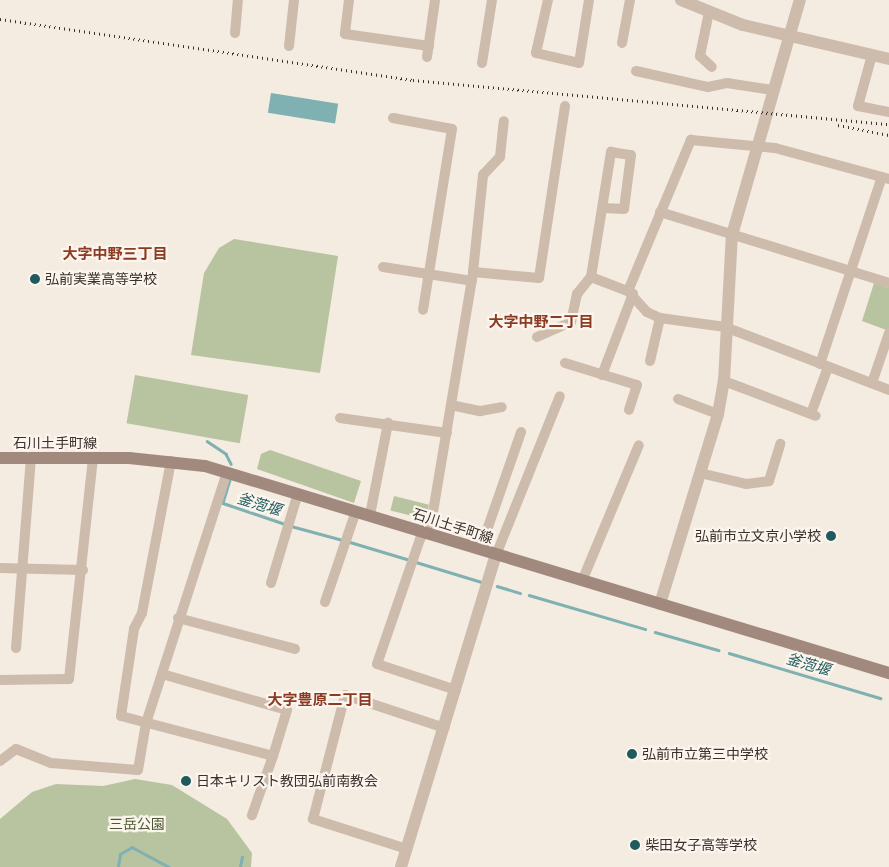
<!DOCTYPE html>
<meta charset="utf-8">
<style>
body{margin:0}
#map{position:relative;width:889px;height:867px;overflow:hidden;background:#f4ebe1;font-family:"Work Sans","Noto Sans JP",sans-serif}
div>[style]{position:absolute}
[style*='--x']{left:calc(var(--x)*1px);top:calc(var(--y)*1px);width:calc(var(--w)*1px);rotate:calc(var(--a)*1deg)}
.green>*{inset:0;background:#b8c4a0;transform-origin:0 0}
.water>*{inset:0;background:#7fb0b2;transform-origin:0 0}
.stream>*{height:2.5px;margin:-1.25px;padding:0 1.25px;transform-origin:1.25px;border-radius:1.25px;background:#7fb0b2}
.minor>*{height:10px;margin:-5px;padding:0 5px;transform-origin:5px;border-radius:5px;background:#cdbbac}
.tertiary>*{height:12px;margin:-6px;padding:0 6px;transform-origin:6px;border-radius:6px;background:#cdbbac}
.secondary>*{height:12px;margin:-6px;padding:0 6px;transform-origin:6px;border-radius:6px;background:#a18a7d}
.rail>*{height:2.5px;margin-top:-1.25px;transform-origin:0;background:repeating-linear-gradient(90deg,#3b302b 0 1px,transparent 0 5px)}
.dots>*{width:14px;height:14px;translate:-50% -50%;box-sizing:border-box;border:2px solid #fbf5ee;border-radius:50%}
span{translate:-50% -50%;white-space:nowrap;text-align:center;line-height:1.15;-webkit-text-stroke:4.5px #fbf5ee;paint-order:stroke}
.poi-label{font-size:14px;color:#3b302b}
.left{translate:0 -50%;text-align:left}
.right{translate:-100% -50%;text-align:right}
.street-label{font-size:14px;color:#3b302b}
.park-label{font-size:14px;color:#4a5a2e}
.neighbourhood-label{font-size:15px;color:#8c3b22;font-weight:700}
.water-label{font-size:15px;color:#1f5a5e;font-style:italic}
</style>
<div id="map">
<div class="green">
<div style="clip-path:polygon(234px 239px,338px 256px,320px 373px,191px 355px,204px 273px,219px 248px)"></div>
<div style="clip-path:polygon(874px 283px,889px 288px,889px 331px,862px 321px)"></div>
<div style="left:135px;top:375px;width:115px;height:49px;rotate:10deg"></div>
<div style="clip-path:polygon(270px 450px,361px 481px,354px 503px,257px 469px,261px 454px)"></div>
<div style="left:394px;top:496px;width:36px;height:15px;rotate:14deg"></div>
<div style="clip-path:polygon(135px 779px,172px 785px,227px 819px,252px 853px,251px 867px,0 867px,0 819px,32px 792px,56px 784px,103px 786px)"></div>
</div>
<div class="water">
<div style="left:271px;top:93px;width:68px;height:20px;rotate:9deg"></div>
</div>
<div class="stream">
<div style="--x:207;--y:441;--w:23;--a:34"></div>
<div style="--x:226;--y:454;--w:11;--a:63"></div>
<div style="--x:230;--y:480;--w:24;--a:107"></div>
<div style="--x:223;--y:503;--w:65;--a:18.7"></div>
<div style="--x:291;--y:526;--w:54;--a:15.1"></div>
<div style="--x:350;--y:542;--w:63;--a:16.7"></div>
<div style="--x:416;--y:562;--w:69;--a:16.9"></div>
<div style="--x:497;--y:586;--w:24;--a:17"></div>
<div style="--x:529;--y:595;--w:121;--a:16.3"></div>
<div style="--x:655;--y:632;--w:66;--a:15.9"></div>
<div style="--x:729;--y:653;--w:158;--a:16.6"></div>
<div style="--x:118;--y:867;--w:13;--a:-81"></div>
<div style="--x:120;--y:854;--w:14;--a:-30"></div>
<div style="--x:132;--y:847;--w:42;--a:28.4"></div>
<div style="--x:240;--y:867;--w:10;--a:-79"></div>
</div>
<div class="minor">
<div style="--x:349;--y:0;--w:34;--a:97"></div>
<div style="--x:345;--y:34;--w:85;--a:8.1"></div>
<div style="--x:548;--y:0;--w:54;--a:102.8"></div>
<div style="--x:536;--y:53;--w:44;--a:13.1"></div>
<div style="--x:579;--y:63;--w:64;--a:-81"></div>
<div style="--x:709;--y:12;--w:45;--a:101.6"></div>
<div style="--x:700;--y:56;--w:16;--a:43"></div>
<div style="--x:235;--y:33;--w:33;--a:-85"></div>
<div style="--x:622;--y:43;--w:44;--a:-79.5"></div>
<div style="--x:289;--y:46;--w:46;--a:-83.8"></div>
<div style="--x:872;--y:55;--w:53;--a:105.4"></div>
<div style="--x:858;--y:106;--w:32;--a:11"></div>
<div style="--x:427;--y:57;--w:58;--a:-82"></div>
<div style="--x:482;--y:63;--w:64;--a:-81"></div>
<div style="--x:636;--y:71;--w:74;--a:12.5"></div>
<div style="--x:708;--y:87;--w:19;--a:-12"></div>
<div style="--x:727;--y:83;--w:46;--a:8.8"></div>
<div style="--x:393;--y:118;--w:60;--a:10.6"></div>
<div style="--x:452;--y:129;--w:183;--a:99.1"></div>
<div style="--x:660;--y:212;--w:240;--a:17.2"></div>
<div style="--x:383;--y:267;--w:90;--a:8.9"></div>
<div style="--x:473;--y:272;--w:98;--a:-84.1"></div>
<div style="--x:483;--y:175;--w:25;--a:-47"></div>
<div style="--x:500;--y:157;--w:36;--a:-84"></div>
<div style="--x:591;--y:277;--w:127;--a:-80.9"></div>
<div style="--x:611;--y:152;--w:20;--a:9"></div>
<div style="--x:631;--y:155;--w:54;--a:97.4"></div>
<div style="--x:624;--y:209;--w:21;--a:-177"></div>
<div style="--x:628;--y:291;--w:164;--a:-67.4"></div>
<div style="--x:691;--y:140;--w:84;--a:5.4"></div>
<div style="--x:775;--y:148;--w:118;--a:15.2"></div>
<div style="--x:537;--y:337;--w:37;--a:-24"></div>
<div style="--x:571;--y:322;--w:29;--a:-78"></div>
<div style="--x:577;--y:294;--w:22;--a:-51"></div>
<div style="--x:591;--y:277;--w:40;--a:21"></div>
<div style="--x:628;--y:291;--w:28;--a:48"></div>
<div style="--x:647;--y:312;--w:14;--a:25"></div>
<div style="--x:660;--y:318;--w:66;--a:7.9"></div>
<div style="--x:725;--y:327;--w:176;--a:21"></div>
<div style="--x:650;--y:361;--w:44;--a:-76.9"></div>
<div style="--x:565;--y:363;--w:75;--a:17"></div>
<div style="--x:637;--y:385;--w:26;--a:108"></div>
<div style="--x:820;--y:364;--w:197;--a:-71.7"></div>
<div style="--x:602;--y:375;--w:87;--a:-69.1"></div>
<div style="--x:724;--y:381;--w:98;--a:20.8"></div>
<div style="--x:872;--y:383;--w:53;--a:-71.2"></div>
<div style="--x:678;--y:399;--w:43;--a:20.6"></div>
<div style="--x:451;--y:405;--w:30;--a:12"></div>
<div style="--x:480;--y:411;--w:22;--a:-10"></div>
<div style="--x:813;--y:408;--w:44;--a:-69.9"></div>
<div style="--x:340;--y:418;--w:108;--a:8"></div>
<div style="--x:171;--y:461;--w:155;--a:100.8"></div>
<div style="--x:142;--y:613;--w:18;--a:117"></div>
<div style="--x:134;--y:629;--w:88;--a:98.5"></div>
<div style="--x:121;--y:716;--w:157;--a:14.7"></div>
<div style="--x:273;--y:756;--w:63;--a:109.6"></div>
<div style="--x:700;--y:473;--w:47;--a:13.4"></div>
<div style="--x:746;--y:484;--w:23;--a:-7"></div>
<div style="--x:769;--y:481;--w:39;--a:-73"></div>
<div style="--x:370;--y:515;--w:94;--a:-78.9"></div>
<div style="--x:480;--y:550;--w:125;--a:-70.8"></div>
<div style="--x:496;--y:555;--w:171;--a:-68.1"></div>
<div style="--x:0;--y:568;--w:83;--a:1.4"></div>
<div style="--x:582;--y:581;--w:147;--a:-67.3"></div>
<div style="--x:271;--y:583;--w:94;--a:-73.3"></div>
<div style="--x:325;--y:602;--w:96;--a:-71.2"></div>
<div style="--x:178;--y:618;--w:121;--a:14.8"></div>
<div style="--x:16;--y:648;--w:191;--a:-85.5"></div>
<div style="--x:162;--y:674;--w:130;--a:16.1"></div>
<div style="--x:287;--y:710;--w:48;--a:106.9"></div>
<div style="--x:0;--y:680;--w:69;--a:-0.8"></div>
<div style="--x:69;--y:679;--w:222;--a:-83.8"></div>
<div style="--x:456;--y:690;--w:83;--a:-161.8"></div>
<div style="--x:377;--y:664;--w:132;--a:-71"></div>
<div style="--x:420;--y:539;--w:19;--a:-54"></div>
<div style="--x:431;--y:524;--w:255;--a:-80.5"></div>
<div style="--x:473;--y:272;--w:66;--a:5.2"></div>
<div style="--x:539;--y:278;--w:174;--a:-81.4"></div>
<div style="--x:0;--y:761;--w:20;--a:-37"></div>
<div style="--x:16;--y:749;--w:38;--a:22"></div>
<div style="--x:51;--y:763;--w:87;--a:4.6"></div>
<div style="--x:138;--y:770;--w:48;--a:-80.3"></div>
<div style="--x:146;--y:723;--w:264;--a:-72.1"></div>
<div style="--x:407;--y:849;--w:99;--a:-162.3"></div>
<div style="--x:313;--y:819;--w:128;--a:-75.5"></div>
<div style="--x:345;--y:695;--w:105;--a:18.3"></div>
</div>
<div class="tertiary">
<div style="--x:681;--y:0;--w:67;--a:22"></div>
<div style="--x:743;--y:25;--w:150;--a:13.1"></div>
<div style="--x:660;--y:604;--w:199;--a:-73"></div>
<div style="--x:718;--y:414;--w:34;--a:-80"></div>
<div style="--x:724;--y:381;--w:146;--a:-86.9"></div>
<div style="--x:732;--y:235;--w:245;--a:-73.9"></div>
<div style="--x:401;--y:867;--w:326;--a:-73.1"></div>
</div>
<div class="secondary">
<div style="--x:0;--y:458;--w:129;--a:0"></div>
<div style="--x:129;--y:458;--w:76;--a:6"></div>
<div style="--x:205;--y:466;--w:715;--a:16.84"></div>
</div>
<div class="rail">
<div style="--x:0;--y:19;--w:417;--a:8.4"></div>
<div style="--x:413;--y:80;--w:478;--a:5.3"></div>
<div style="--x:838;--y:125;--w:52;--a:11.1"></div>
</div>
<div class="dots">
<div style="left:35px;top:279px;background:#1f5a5e"></div>
<div style="left:831px;top:536px;background:#1f5a5e"></div>
<div style="left:632px;top:754px;background:#1f5a5e"></div>
<div style="left:186px;top:781px;background:#1f5a5e"></div>
<div style="left:635px;top:845px;background:#1f5a5e"></div>
</div>
<div class="poi-label">
<span class="left" style="left:45px;top:279px">弘前実業高等学校</span>
<span class="right" style="left:821px;top:536px">弘前市立文京小学校</span>
<span class="left" style="left:642px;top:754px">弘前市立第三中学校</span>
<span class="left" style="left:196px;top:781px">日本キリスト教団弘前南教会</span>
<span class="left" style="left:645px;top:845px">柴田女子高等学校</span>
</div>
<div class="street-label">
<span style="left:55px;top:443px">石川土手町線</span>
<span style="left:453px;top:526px;rotate:18deg">石川土手町線</span>
</div>
<div class="park-label">
<span style="left:137px;top:824px">三岳公園</span>
</div>
<div class="neighbourhood-label">
<span style="left:115px;top:255px">大字中野三丁目</span>
<span style="left:541px;top:323px">大字中野二丁目</span>
<span style="left:320px;top:701px">大字豊原二丁目</span>
</div>
<div class="water-label">
<span style="left:259px;top:505px;rotate:17deg">釜萢堰</span>
<span style="left:808px;top:665px;rotate:16deg">釜萢堰</span>
</div>
</div>
